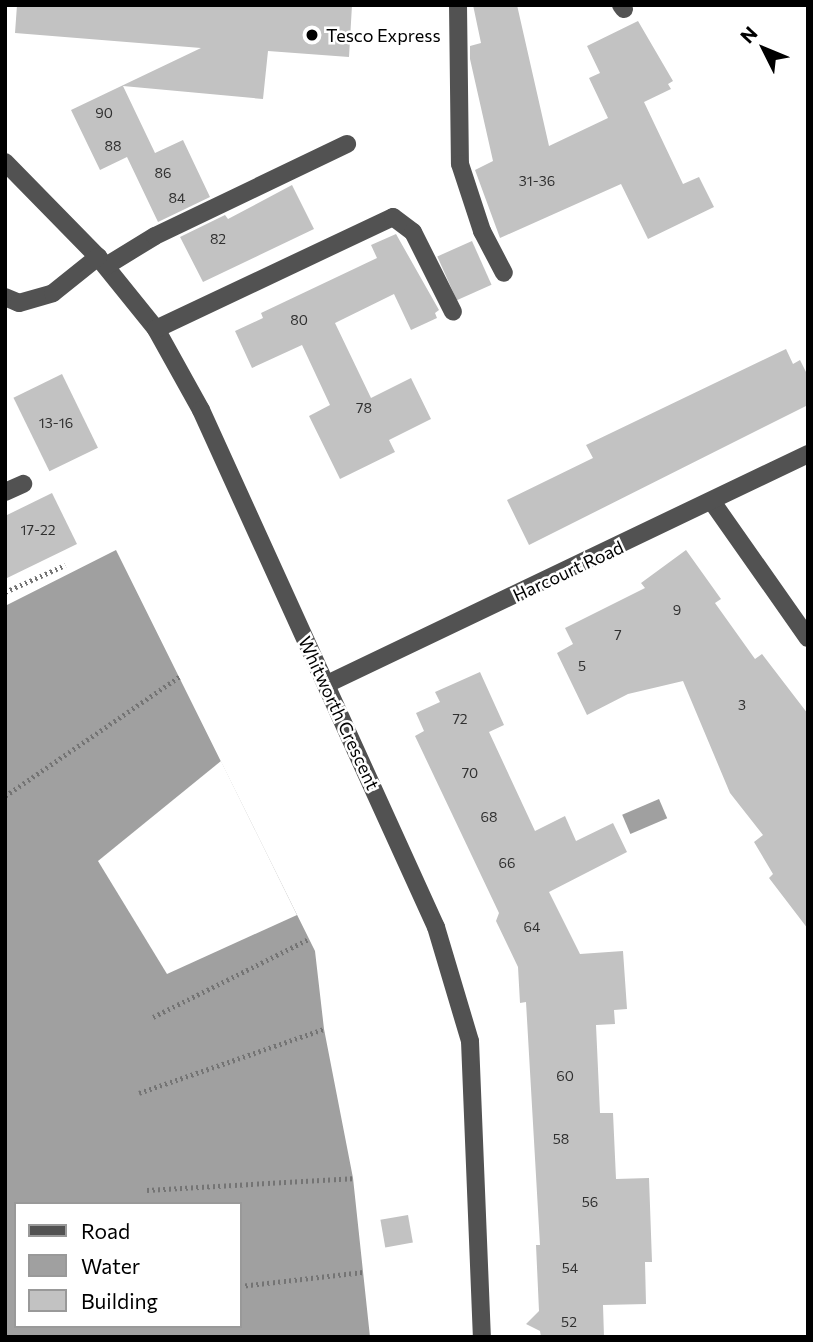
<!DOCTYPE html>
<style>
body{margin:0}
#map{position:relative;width:813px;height:1342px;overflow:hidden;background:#fff;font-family:Commissioner,sans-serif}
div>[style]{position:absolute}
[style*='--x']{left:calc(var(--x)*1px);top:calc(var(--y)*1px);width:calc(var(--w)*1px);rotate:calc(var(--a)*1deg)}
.water>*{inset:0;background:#a0a0a0;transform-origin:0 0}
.pier>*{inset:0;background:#fff}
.building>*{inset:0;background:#c2c2c2;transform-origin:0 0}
.path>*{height:4.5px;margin-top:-2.25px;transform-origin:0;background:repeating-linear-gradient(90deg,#747474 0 2px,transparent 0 5.5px)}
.minor>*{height:18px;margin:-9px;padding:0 9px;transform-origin:9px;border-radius:9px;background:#525252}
.dots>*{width:19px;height:19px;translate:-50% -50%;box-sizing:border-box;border:4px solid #fff;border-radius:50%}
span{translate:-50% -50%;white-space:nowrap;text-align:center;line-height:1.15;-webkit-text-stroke:5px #fff;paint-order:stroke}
.number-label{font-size:14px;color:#303030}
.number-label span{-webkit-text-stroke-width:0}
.poi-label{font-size:18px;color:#000}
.left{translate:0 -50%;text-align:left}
.street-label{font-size:18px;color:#000}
.frame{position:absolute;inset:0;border:7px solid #000;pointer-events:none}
.legend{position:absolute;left:14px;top:1202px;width:228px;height:126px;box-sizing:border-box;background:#fff;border:2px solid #999;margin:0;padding:9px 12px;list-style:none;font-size:21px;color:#000}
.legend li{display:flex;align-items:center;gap:14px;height:35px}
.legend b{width:35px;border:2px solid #999}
.north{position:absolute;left:729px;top:14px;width:70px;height:70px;-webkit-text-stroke:5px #fff;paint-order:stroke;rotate:313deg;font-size:19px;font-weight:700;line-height:28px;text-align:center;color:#000}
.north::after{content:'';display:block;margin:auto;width:24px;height:32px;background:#000;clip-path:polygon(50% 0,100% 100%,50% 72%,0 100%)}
</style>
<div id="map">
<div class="water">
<div style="clip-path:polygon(evenodd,116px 550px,315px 951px,324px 1029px,353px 1178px,370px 1337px,5px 1337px,5px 606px,116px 550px,16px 1204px,240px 1204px,240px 1326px,16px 1326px,16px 1204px)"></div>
<div style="left:659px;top:799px;width:21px;height:40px;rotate:67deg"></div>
</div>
<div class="pier">
<div style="clip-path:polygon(221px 761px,297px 915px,167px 974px,98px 861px)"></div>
</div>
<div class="building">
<div style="clip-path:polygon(17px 5px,352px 5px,349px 57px,268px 51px,263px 99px,123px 86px,155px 153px,183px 140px,210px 197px,158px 222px,127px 157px,100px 170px,71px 110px,201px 48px,15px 33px)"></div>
<div style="clip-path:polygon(473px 5px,517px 5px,549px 146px,608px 118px,589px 78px,600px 73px,587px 46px,638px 21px,673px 81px,668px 84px,671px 89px,644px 102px,683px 184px,699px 177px,714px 207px,648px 239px,621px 184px,500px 238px,475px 170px,493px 161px,470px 59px,470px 46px,481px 43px)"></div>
<div style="clip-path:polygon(292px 185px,314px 229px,203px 282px,180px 237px,225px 215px,228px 219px)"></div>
<div style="clip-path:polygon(396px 234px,439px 310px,435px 313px,437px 318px,411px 330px,394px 294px,335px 323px,371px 398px,411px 378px,431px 419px,389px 440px,395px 452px,340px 479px,309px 416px,330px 405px,302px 345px,252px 368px,235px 331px,263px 318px,261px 313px,377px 258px,371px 245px)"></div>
<div style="left:472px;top:241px;width:48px;height:38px;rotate:66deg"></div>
<div style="clip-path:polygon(786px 349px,793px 364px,800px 360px,808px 376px,808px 405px,529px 545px,507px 500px,593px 458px,586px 445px)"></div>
<div style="left:62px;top:374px;width:82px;height:54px;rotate:64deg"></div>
<div style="clip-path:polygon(52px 493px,77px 544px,5px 579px,5px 516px)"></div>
<div style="clip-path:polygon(686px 550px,721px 599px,715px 603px,755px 659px,762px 654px,808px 714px,808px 929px,769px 878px,773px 874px,754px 842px,763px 835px,730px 793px,683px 681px,628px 694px,587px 715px,557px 653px,573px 644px,565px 628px,645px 588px,641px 583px)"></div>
<div style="clip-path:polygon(480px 672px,504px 725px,489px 732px,535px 831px,565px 816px,576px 841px,613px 823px,627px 852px,549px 892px,580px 954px,623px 951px,627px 1009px,614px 1010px,615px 1024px,596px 1025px,600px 1113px,613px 1113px,616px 1179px,649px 1178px,652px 1262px,645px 1262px,646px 1304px,603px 1305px,604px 1337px,541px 1337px,540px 1331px,526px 1324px,539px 1311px,536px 1245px,540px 1245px,526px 1002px,520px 1003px,518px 967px,496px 921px,499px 913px,415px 736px,424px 731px,416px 713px,440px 702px,435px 692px)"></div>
<div style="left:408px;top:1215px;width:28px;height:28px;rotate:80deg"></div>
</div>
<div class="path">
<div style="--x:5;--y:592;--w:66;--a:-24.2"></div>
<div style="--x:5;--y:796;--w:211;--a:-34.4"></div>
<div style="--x:153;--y:1017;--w:174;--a:-26.6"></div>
<div style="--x:139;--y:1093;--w:196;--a:-19.1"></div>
<div style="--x:147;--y:1190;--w:206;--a:-3.3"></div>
<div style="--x:240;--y:1286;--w:124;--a:-6.5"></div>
</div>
<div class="minor">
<div style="--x:458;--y:5;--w:159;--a:89.3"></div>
<div style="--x:460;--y:164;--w:71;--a:71.8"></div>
<div style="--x:482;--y:231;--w:47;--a:62.4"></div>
<div style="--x:621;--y:5;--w:5;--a:53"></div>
<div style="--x:5;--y:162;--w:133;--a:45.6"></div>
<div style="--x:98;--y:257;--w:92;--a:51.1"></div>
<div style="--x:156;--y:329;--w:93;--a:60.9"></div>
<div style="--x:201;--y:410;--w:568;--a:65.56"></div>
<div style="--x:436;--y:927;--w:119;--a:73.4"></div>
<div style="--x:470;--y:1041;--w:296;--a:87.7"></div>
<div style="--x:106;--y:266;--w:57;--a:-31.5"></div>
<div style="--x:155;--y:236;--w:213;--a:-25.6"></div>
<div style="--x:5;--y:297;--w:15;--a:23"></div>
<div style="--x:19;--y:303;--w:35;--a:-16"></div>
<div style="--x:53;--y:293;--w:58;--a:-38.7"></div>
<div style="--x:156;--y:329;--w:262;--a:-25.3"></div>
<div style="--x:393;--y:217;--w:25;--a:37"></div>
<div style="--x:413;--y:232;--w:89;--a:63.4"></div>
<div style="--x:5;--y:492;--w:20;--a:-24"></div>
<div style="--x:713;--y:503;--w:165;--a:54.9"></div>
<div style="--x:327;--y:684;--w:533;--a:-25.56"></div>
</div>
<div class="dots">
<div style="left:312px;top:35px;background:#000"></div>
</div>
<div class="number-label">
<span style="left:104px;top:113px">90</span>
<span style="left:113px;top:146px">88</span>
<span style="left:163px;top:173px">86</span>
<span style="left:537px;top:181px">31-36</span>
<span style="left:177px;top:198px">84</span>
<span style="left:218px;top:239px">82</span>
<span style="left:299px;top:320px">80</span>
<span style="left:364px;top:408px">78</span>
<span style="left:56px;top:423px">13-16</span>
<span style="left:38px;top:530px">17-22</span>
<span style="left:677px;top:610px">9</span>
<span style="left:618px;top:635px">7</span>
<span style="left:582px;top:666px">5</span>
<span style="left:742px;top:705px">3</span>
<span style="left:460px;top:719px">72</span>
<span style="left:470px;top:773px">70</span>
<span style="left:489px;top:817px">68</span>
<span style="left:507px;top:863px">66</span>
<span style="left:532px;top:927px">64</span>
<span style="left:565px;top:1076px">60</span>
<span style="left:561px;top:1139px">58</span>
<span style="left:590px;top:1202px">56</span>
<span style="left:570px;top:1268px">54</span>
<span style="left:569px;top:1322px">52</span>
</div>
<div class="poi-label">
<span class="left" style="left:326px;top:35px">Tesco Express</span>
</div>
<div class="street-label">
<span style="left:568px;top:571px;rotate:-25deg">Harcourt Road</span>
<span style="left:339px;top:713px;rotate:65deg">Whitworth Crescent</span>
</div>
<div class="frame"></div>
<ul class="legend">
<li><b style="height:9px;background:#525252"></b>Road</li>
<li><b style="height:19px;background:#a0a0a0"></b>Water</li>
<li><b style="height:19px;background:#c2c2c2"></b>Building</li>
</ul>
<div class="north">N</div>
</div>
